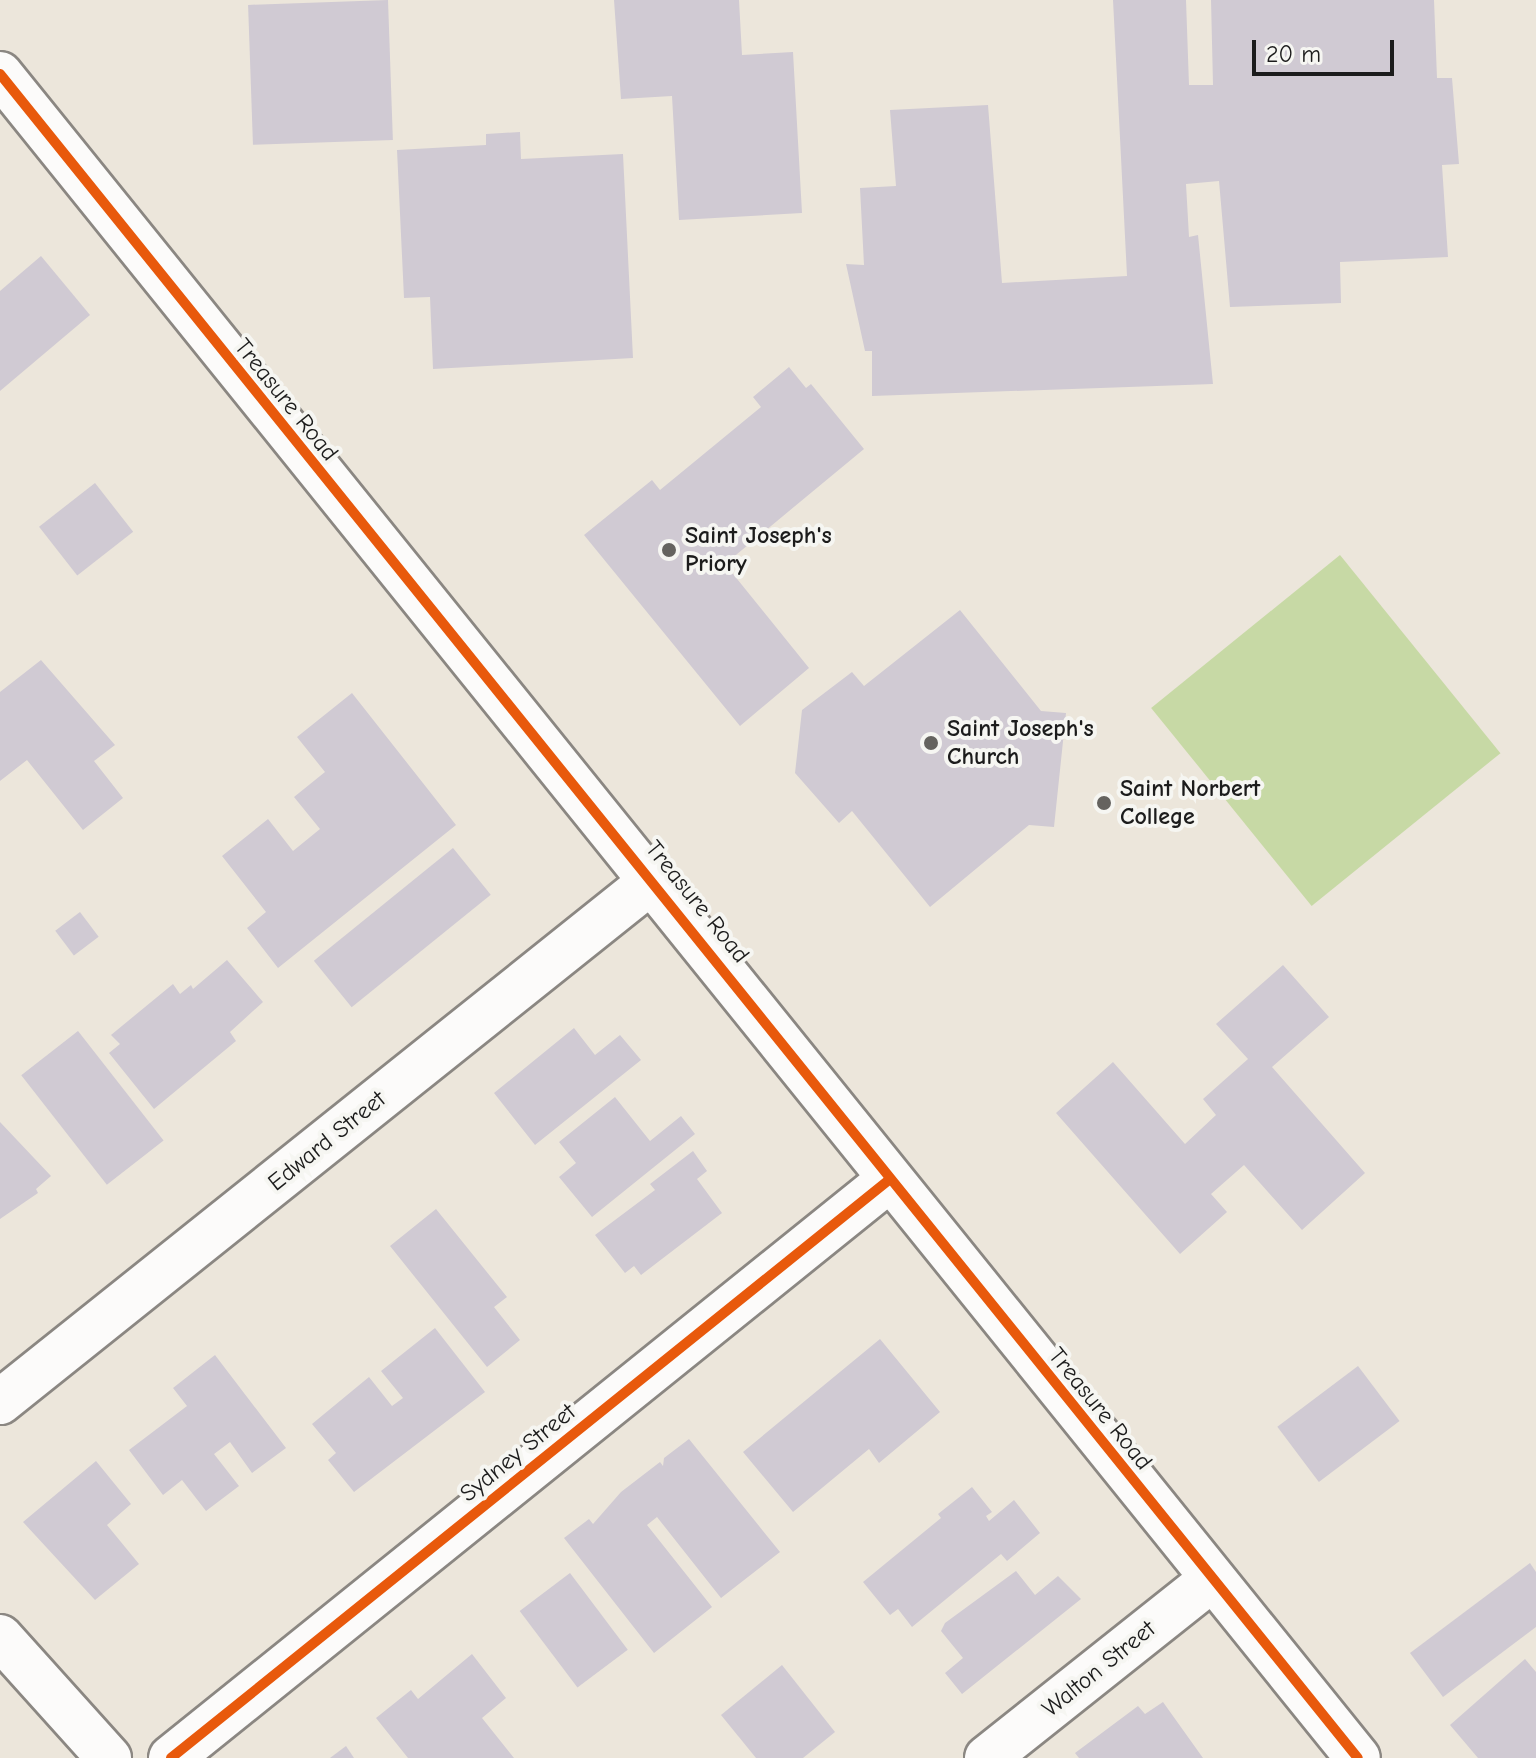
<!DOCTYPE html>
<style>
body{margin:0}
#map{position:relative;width:1536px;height:1758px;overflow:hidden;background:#ece6db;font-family:"Comic Neue",sans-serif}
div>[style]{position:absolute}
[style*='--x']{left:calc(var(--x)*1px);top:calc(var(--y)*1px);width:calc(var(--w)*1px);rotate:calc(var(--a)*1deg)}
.green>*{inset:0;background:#c7d9a5;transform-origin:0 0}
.building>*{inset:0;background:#d0cad3;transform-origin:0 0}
.roads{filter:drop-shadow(2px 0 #8b8782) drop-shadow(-2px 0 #8b8782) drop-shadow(0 2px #8b8782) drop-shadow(0 -2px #8b8782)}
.minor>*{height:44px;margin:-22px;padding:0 22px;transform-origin:22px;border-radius:22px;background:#fcfbfa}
.cycleway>*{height:10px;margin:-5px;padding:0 5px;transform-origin:5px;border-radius:5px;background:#e8590c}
.dots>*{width:22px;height:22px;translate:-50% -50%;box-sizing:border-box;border:4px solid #f6f6f2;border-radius:50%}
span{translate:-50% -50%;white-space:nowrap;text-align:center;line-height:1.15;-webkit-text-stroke:8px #f6f6f2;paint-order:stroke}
.street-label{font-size:24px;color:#1c1c1c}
.poi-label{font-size:24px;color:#1c1c1c;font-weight:700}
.left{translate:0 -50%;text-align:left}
.scale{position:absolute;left:1252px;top:40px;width:142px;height:36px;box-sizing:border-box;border:4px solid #1c1c1c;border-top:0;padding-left:10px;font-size:24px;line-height:28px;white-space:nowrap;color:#1c1c1c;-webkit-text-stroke:6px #f6f6f2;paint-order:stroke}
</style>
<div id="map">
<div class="green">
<div style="left:1340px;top:555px;width:255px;height:243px;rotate:51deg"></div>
</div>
<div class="building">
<div style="left:388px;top:0;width:140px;height:140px;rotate:88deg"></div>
<div style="clip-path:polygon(614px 0,739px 0,742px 55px,793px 52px,802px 213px,679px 220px,672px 96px,621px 99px)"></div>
<div style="clip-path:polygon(1113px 0,1186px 0,1189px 85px,1213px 85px,1211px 0,1434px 0,1437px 78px,1452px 78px,1459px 164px,1442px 165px,1448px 257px,1340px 262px,1341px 303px,1230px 307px,1219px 181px,1186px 184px,1189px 237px,1198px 235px,1213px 384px,872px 396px,872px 351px,865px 351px,846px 264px,864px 265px,860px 188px,896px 186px,890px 110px,988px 105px,1002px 283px,1127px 276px)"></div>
<div style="clip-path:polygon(520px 132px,521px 159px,623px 154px,633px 358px,433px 369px,430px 297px,404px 298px,397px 150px,486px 145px,486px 134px)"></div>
<div style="clip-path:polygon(41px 256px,90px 315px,0 391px,0 291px)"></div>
<div style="clip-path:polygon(789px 367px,806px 388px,811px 384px,864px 449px,725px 564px,809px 668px,740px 726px,584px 535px,652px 480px,660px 490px,761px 407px,753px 397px)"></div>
<div style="left:95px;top:483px;width:62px;height:71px;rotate:52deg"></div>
<div style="clip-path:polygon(960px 610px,1041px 711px,1066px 713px,1054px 827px,1029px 825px,930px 907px,852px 811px,839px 823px,795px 773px,802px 710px,852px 672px,864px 686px)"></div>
<div style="clip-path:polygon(41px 660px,115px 745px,94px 761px,123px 798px,83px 830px,27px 760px,0 781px,0 692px)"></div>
<div style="clip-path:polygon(352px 693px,456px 825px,278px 968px,247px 928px,266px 912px,222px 856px,268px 819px,293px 851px,320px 829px,294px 797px,325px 772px,297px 737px)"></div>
<div style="left:453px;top:848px;width:60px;height:179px;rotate:51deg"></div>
<div style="left:80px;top:912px;width:31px;height:31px;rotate:53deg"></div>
<div style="clip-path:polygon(227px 960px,263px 1002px,230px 1032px,236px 1041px,154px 1109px,109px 1053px,120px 1044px,111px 1035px,173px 984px,180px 994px,191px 985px,193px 989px)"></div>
<div style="clip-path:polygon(1283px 965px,1329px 1017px,1272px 1067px,1365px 1173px,1302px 1230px,1244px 1165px,1211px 1194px,1227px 1212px,1180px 1254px,1056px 1113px,1113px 1062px,1185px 1144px,1216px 1115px,1203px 1099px,1248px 1059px,1216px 1024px)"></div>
<div style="clip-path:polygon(574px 1028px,595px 1055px,620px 1035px,641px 1060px,535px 1145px,494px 1093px)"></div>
<div style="left:78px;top:1031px;width:139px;height:72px;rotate:52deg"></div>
<div style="clip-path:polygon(615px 1097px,650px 1141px,681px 1116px,695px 1134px,592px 1217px,559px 1177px,576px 1163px,559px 1142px)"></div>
<div style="clip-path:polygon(0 1122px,51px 1176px,36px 1189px,38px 1193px,0 1219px)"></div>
<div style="clip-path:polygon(693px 1151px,707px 1171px,697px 1179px,722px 1213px,641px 1275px,634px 1266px,625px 1273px,595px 1235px,655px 1190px,650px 1184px)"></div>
<div style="clip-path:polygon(436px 1209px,507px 1297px,494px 1307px,520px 1340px,487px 1367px,390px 1246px)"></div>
<div style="clip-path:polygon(435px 1328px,485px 1392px,354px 1492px,328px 1460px,336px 1453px,312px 1424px,369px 1377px,392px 1406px,403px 1398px,381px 1371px)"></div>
<div style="clip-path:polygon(880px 1339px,940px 1412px,879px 1463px,869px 1449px,793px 1512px,743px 1452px)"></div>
<div style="clip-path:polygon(215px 1355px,286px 1448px,252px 1473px,230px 1442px,214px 1454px,239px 1486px,206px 1511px,182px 1480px,163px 1495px,129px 1450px,187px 1406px,173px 1388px)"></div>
<div style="left:1358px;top:1366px;width:69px;height:101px;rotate:53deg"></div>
<div style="clip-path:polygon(689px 1439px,780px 1552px,721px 1598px,657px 1517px,647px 1525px,712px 1607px,654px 1653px,564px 1538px,589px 1519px,593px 1524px,621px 1492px,660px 1462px,663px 1466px,664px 1458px)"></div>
<div style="clip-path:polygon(96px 1461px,131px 1504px,107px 1525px,139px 1564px,95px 1600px,23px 1522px)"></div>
<div style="clip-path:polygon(972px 1487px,992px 1512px,986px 1516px,989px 1521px,1014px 1500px,1040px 1533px,1007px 1561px,1001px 1554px,912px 1627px,898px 1609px,890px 1615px,863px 1582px,941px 1518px,938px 1514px)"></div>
<div style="clip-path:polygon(1530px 1563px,1536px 1572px,1536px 1627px,1443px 1697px,1410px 1653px)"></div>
<div style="clip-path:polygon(1016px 1571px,1035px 1595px,1058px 1576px,1081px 1599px,962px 1694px,945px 1673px,963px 1658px,941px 1631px,945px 1623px)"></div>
<div style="left:570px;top:1573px;width:96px;height:63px;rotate:53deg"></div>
<div style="clip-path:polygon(472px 1654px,506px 1698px,482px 1718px,514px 1758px,408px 1758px,376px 1718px,411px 1690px,418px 1699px)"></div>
<div style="clip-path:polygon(1525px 1659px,1536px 1672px,1536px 1758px,1478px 1758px,1450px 1725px)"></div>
<div style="clip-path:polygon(782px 1665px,835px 1732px,803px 1758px,756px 1758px,721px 1715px)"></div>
<div style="clip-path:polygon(1163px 1702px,1203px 1758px,1079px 1758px,1075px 1753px,1138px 1706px,1145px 1714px)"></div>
<div style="clip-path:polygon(346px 1746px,354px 1758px,330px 1758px)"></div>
</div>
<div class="roads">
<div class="minor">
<div style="--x:0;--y:74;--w:2163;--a:51.12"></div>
<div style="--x:0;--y:1402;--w:836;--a:-38.64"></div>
<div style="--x:0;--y:1637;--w:163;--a:48"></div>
<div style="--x:171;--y:1758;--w:923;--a:-38.84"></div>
<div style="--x:987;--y:1758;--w:286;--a:-38.5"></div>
</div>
</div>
<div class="cycleway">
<div style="--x:0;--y:74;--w:2163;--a:51.12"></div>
<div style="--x:171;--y:1758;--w:923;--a:-38.84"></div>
</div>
<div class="dots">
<div style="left:669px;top:550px;background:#65635f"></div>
<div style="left:931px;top:743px;background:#65635f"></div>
<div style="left:1104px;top:803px;background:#65635f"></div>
</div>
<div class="street-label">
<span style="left:286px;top:400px;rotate:51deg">Treasure Road</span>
<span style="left:697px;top:902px;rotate:51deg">Treasure Road</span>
<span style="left:327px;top:1141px;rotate:-39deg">Edward Street</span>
<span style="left:1100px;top:1409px;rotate:51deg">Treasure Road</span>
<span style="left:518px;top:1453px;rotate:-39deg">Sydney Street</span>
<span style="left:1099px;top:1669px;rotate:-39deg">Walton Street</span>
</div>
<div class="poi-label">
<span class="left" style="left:685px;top:550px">Saint Joseph's<br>Priory</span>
<span class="left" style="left:947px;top:743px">Saint Joseph's<br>Church</span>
<span class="left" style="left:1120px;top:803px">Saint Norbert<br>College</span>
</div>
<div class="scale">20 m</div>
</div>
